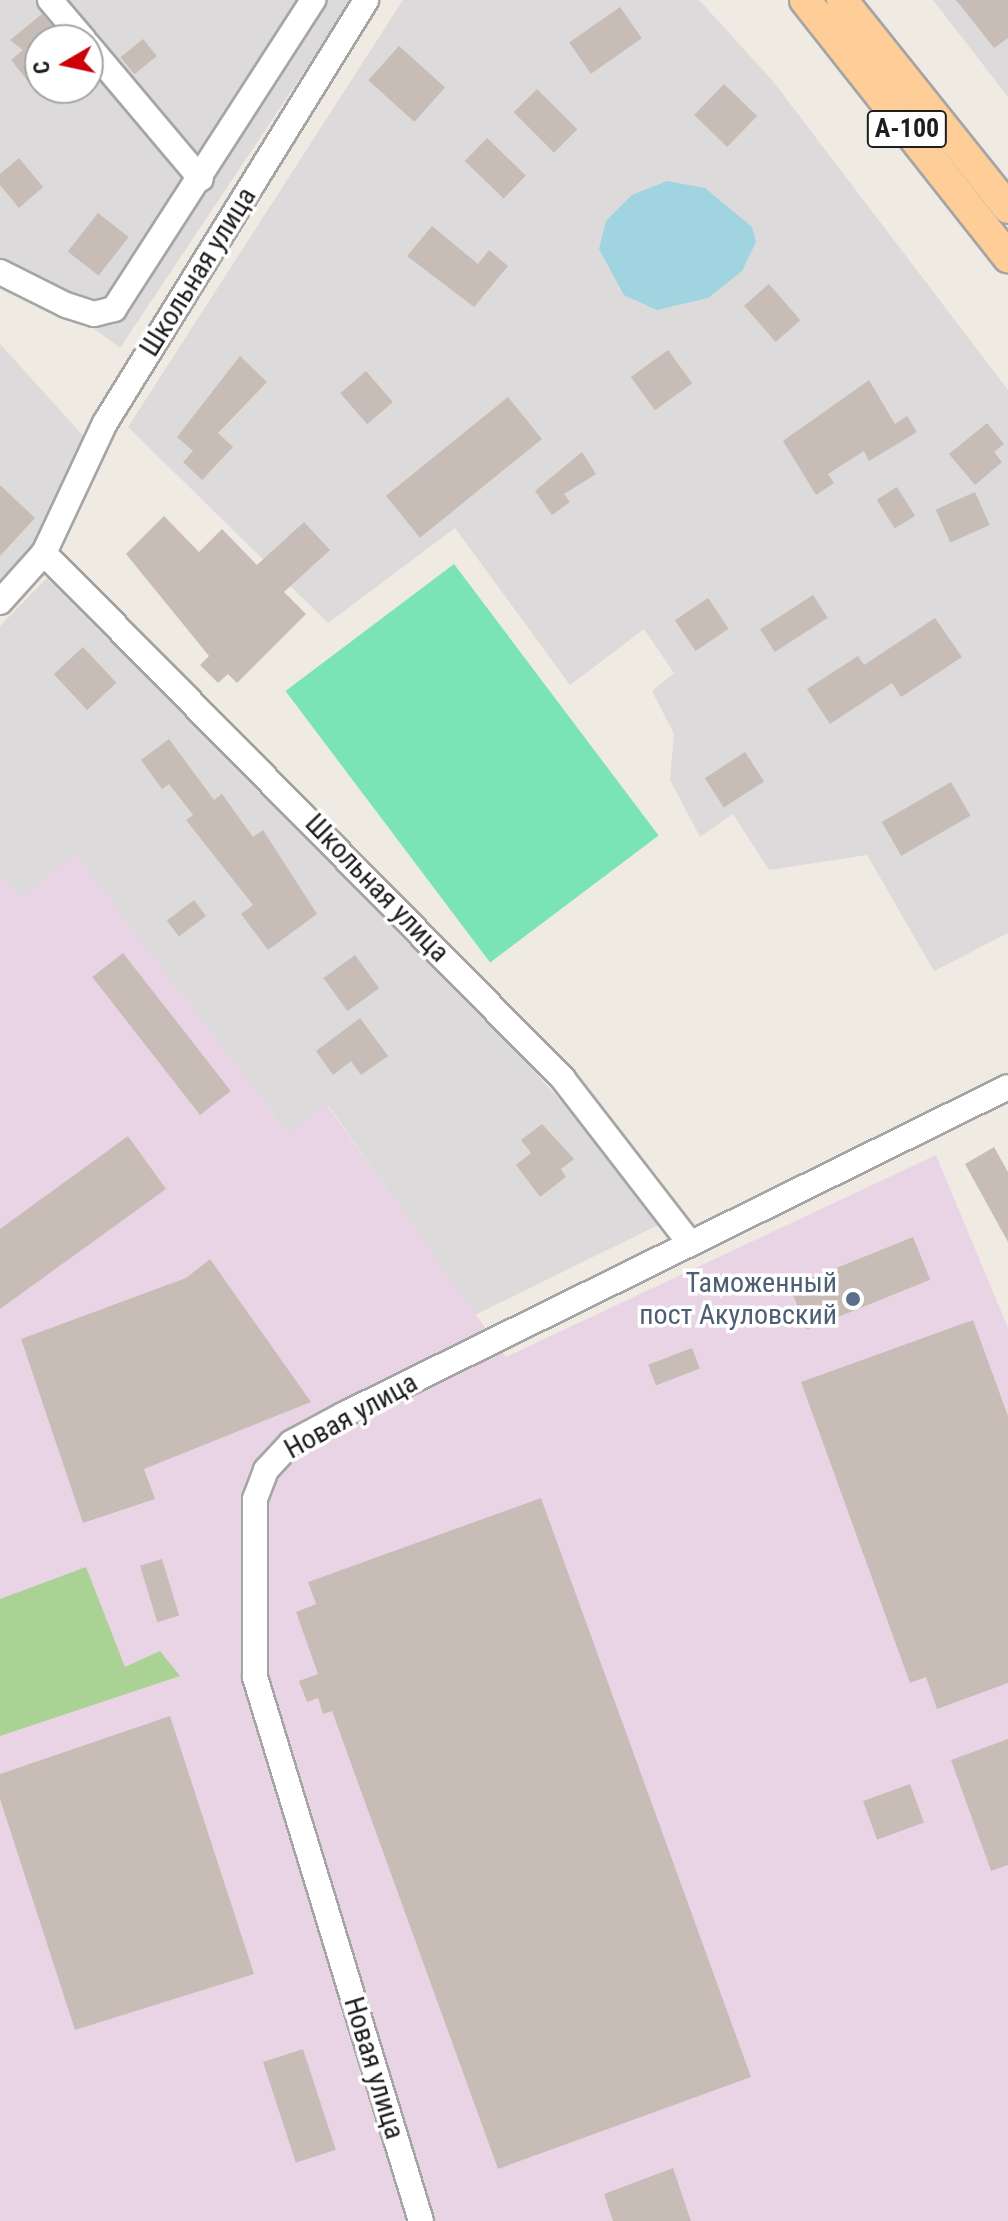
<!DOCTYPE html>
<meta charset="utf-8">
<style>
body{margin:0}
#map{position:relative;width:1008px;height:2221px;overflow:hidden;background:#efebe3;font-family:"Roboto Condensed",sans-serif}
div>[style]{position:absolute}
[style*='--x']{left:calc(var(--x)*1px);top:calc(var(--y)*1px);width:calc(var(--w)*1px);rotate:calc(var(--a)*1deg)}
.residential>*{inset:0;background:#dcdada}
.industrial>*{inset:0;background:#e9d4e6}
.forest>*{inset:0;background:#a9d294}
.pitch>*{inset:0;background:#7be4b7;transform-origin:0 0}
.water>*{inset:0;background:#a0d4e0}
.building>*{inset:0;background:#c8bdb6;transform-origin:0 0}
.roads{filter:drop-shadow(2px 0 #a5a5a5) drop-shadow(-2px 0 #a5a5a5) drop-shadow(0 2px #a5a5a5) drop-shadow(0 -2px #a5a5a5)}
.minor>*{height:24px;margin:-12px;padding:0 12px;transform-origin:12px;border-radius:12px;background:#fff}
.major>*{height:30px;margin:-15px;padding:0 15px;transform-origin:15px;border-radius:15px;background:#ffce98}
.dots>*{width:22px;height:22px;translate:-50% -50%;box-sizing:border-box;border:4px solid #fff;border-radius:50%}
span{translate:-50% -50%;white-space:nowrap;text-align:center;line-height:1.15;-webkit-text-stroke:7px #fff;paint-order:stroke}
.shield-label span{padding:2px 6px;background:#fff;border:2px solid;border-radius:6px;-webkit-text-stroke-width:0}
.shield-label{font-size:26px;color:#1e1e1e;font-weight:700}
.street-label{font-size:28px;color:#1e1e1e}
.service-label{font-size:28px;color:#4e5e75}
.right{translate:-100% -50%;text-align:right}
.north{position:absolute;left:24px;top:24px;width:80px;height:80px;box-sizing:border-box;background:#fff;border:2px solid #a5a5a5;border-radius:50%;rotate:261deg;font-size:22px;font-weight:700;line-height:32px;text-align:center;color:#1e1e1e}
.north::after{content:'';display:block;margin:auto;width:28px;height:36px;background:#cb0008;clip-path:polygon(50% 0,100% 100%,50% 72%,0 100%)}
</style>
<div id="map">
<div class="residential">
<div style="clip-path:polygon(evenodd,0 0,352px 0,120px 348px,88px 324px,0 287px,0 0,40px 40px,88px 40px,88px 88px,40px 88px,40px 40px)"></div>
<div style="clip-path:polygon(403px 0,699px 0,772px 80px,1008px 390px,1008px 933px,934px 971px,867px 855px,769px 870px,733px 814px,700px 837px,670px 780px,674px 734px,652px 691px,674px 673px,644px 629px,570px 685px,455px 528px,328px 623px,128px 427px)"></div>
<div style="clip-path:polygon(933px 0,1008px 0,1008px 97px)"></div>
<div style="clip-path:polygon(0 344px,87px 440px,22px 565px,0 582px)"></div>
<div style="clip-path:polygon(47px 578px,205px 725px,477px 1007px,618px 1165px,660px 1224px,475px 1315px,328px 1105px,288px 1134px,76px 855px,20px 898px,0 873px,0 626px)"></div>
</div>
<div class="industrial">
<div style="clip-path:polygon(76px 854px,287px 1133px,327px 1105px,506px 1357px,936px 1155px,1008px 1328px,1008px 2221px,0 2221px,0 873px,20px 897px)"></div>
</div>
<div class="forest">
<div style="clip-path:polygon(86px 1567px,125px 1667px,160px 1651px,180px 1676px,0 1736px,0 1599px)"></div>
</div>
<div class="pitch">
<div style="left:454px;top:564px;width:340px;height:211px;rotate:53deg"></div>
</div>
<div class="water">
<div style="clip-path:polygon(667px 181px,705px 188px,752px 227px,756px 242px,742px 271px,708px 298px,657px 310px,624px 295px,599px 249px,606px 221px,632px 195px)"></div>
</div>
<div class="building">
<div style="clip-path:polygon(956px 0,1008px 0,1008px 38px,994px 48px)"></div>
<div style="left:620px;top:7px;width:38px;height:62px;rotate:55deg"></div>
<div style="clip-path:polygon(42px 14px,55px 29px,40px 40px,40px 96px,11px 60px,23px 50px,10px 40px)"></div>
<div style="left:143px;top:39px;width:22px;height:29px;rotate:51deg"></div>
<div style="left:399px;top:46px;width:62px;height:46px;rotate:42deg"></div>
<div style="left:724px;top:84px;width:46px;height:43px;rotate:44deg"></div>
<div style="left:537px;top:89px;width:57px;height:33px;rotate:45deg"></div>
<div style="left:487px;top:138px;width:54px;height:32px;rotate:44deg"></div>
<div style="clip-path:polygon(19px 158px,43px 187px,19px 208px,0 185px,0 174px)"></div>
<div style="left:98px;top:213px;width:39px;height:49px;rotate:38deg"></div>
<div style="clip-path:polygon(432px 226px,478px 264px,489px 250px,508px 266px,474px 307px,407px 256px)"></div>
<div style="left:769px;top:284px;width:48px;height:33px;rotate:49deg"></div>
<div style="left:668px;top:350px;width:41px;height:46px;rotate:54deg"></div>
<div style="clip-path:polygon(240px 356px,267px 382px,218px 433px,233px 447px,202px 480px,183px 462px,193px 451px,177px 437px)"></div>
<div style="left:366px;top:371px;width:41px;height:34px;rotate:49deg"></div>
<div style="clip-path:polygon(869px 380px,895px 424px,907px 416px,917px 432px,869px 461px,864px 451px,828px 474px,834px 483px,816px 495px,783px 441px)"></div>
<div style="left:508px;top:397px;width:54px;height:157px;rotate:51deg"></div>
<div style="clip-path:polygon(987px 423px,1004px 444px,994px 452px,1002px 462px,975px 485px,949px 454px)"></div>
<div style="clip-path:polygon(582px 452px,596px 474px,564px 494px,570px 502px,552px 515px,535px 491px)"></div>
<div style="clip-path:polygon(0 485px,35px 518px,0 556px)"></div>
<div style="left:897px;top:487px;width:34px;height:24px;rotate:58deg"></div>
<div style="left:975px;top:492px;width:36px;height:43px;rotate:66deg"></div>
<div style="clip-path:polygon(164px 516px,199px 552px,222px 529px,257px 565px,304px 522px,330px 550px,284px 592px,306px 614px,237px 683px,228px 674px,218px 683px,200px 665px,209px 656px,126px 554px)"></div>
<div style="left:813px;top:595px;width:27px;height:63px;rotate:57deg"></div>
<div style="left:708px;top:598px;width:37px;height:40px;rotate:56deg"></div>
<div style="clip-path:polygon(935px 618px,962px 657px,901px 697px,892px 683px,830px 724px,807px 689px,858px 656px,864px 665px)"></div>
<div style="left:83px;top:647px;width:49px;height:40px;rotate:47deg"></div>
<div style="clip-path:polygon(169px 739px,214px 800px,222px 794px,253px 837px,263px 830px,317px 914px,268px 950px,241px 914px,253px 905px,186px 820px,193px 815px,169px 784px,162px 789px,141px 760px)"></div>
<div style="left:745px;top:752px;width:35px;height:48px;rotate:57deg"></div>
<div style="left:951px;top:782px;width:39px;height:80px;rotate:60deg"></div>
<div style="left:194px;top:900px;width:20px;height:34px;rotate:53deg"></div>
<div style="left:123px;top:953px;width:175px;height:39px;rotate:52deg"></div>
<div style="left:355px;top:955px;width:41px;height:39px;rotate:54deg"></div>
<div style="clip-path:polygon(360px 1018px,388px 1056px,361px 1075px,351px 1061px,333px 1075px,316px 1051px)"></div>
<div style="clip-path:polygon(542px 1124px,574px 1159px,561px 1169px,566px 1177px,540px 1197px,516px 1165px,531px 1153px,521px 1140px)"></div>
<div style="clip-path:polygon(128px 1136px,166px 1189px,0 1309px,0 1229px)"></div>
<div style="clip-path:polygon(994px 1147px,1008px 1172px,1008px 1242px,965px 1164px)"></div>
<div style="left:913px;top:1237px;width:46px;height:133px;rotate:68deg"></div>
<div style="clip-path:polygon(210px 1259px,311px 1402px,144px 1469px,155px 1499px,83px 1523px,21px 1339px,186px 1278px)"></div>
<div style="clip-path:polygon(973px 1320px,1008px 1416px,1008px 1683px,937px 1709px,926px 1677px,910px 1683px,801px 1382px)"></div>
<div style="left:692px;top:1348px;width:22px;height:47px;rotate:69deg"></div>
<div style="clip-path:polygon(541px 1498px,751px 2077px,498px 2169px,332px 1711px,323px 1714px,318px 1698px,307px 1702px,299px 1681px,318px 1674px,296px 1612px,316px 1604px,308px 1582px)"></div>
<div style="left:162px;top:1559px;width:59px;height:23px;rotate:73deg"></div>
<div style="clip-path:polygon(170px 1716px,254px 1974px,75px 2030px,0 1799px,0 1774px)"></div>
<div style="clip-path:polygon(1008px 1739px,1008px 1865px,991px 1871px,951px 1760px)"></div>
<div style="left:910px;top:1784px;width:41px;height:50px;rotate:70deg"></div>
<div style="left:303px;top:2049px;width:106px;height:42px;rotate:72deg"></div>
<div style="clip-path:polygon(673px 2168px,691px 2221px,613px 2221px,604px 2194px)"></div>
</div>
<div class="roads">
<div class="minor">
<div style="--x:50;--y:0;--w:52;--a:49.6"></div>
<div style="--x:88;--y:45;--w:175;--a:49.9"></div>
<div style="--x:0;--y:272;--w:74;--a:26.6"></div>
<div style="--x:66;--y:305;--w:29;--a:18"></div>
<div style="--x:94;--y:314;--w:21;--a:-14"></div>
<div style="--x:114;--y:309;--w:368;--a:-57.2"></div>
<div style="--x:44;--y:553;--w:739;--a:45.38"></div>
<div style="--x:563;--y:1079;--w:205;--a:52.3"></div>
<div style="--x:0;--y:602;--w:66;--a:-48.1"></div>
<div style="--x:44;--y:553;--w:144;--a:-64.9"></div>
<div style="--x:105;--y:423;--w:497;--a:-58.3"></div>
<div style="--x:421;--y:2221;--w:569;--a:-106.97"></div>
<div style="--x:255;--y:1677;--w:178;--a:-90"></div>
<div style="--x:255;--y:1499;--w:31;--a:-69"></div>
<div style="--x:266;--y:1470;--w:37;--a:-47"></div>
<div style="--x:291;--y:1443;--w:59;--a:-28.3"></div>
<div style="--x:343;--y:1415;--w:741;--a:-26.25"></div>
</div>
<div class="major">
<div style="--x:805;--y:0;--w:328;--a:51.7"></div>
<div style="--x:842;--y:0;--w:266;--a:51.4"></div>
</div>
</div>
<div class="dots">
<div style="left:853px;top:1299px;background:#5c6f8a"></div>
</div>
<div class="shield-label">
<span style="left:907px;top:129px">А-100</span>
</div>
<div class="street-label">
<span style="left:198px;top:272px;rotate:-58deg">Школьная улица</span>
<span style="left:377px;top:888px;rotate:46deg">Школьная улица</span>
<span style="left:351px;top:1416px;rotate:-29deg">Новая улица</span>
<span style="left:374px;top:2068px;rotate:73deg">Новая улица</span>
</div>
<div class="service-label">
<span class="right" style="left:837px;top:1299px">Таможенный<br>пост Акуловский</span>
</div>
<div class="north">С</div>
</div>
